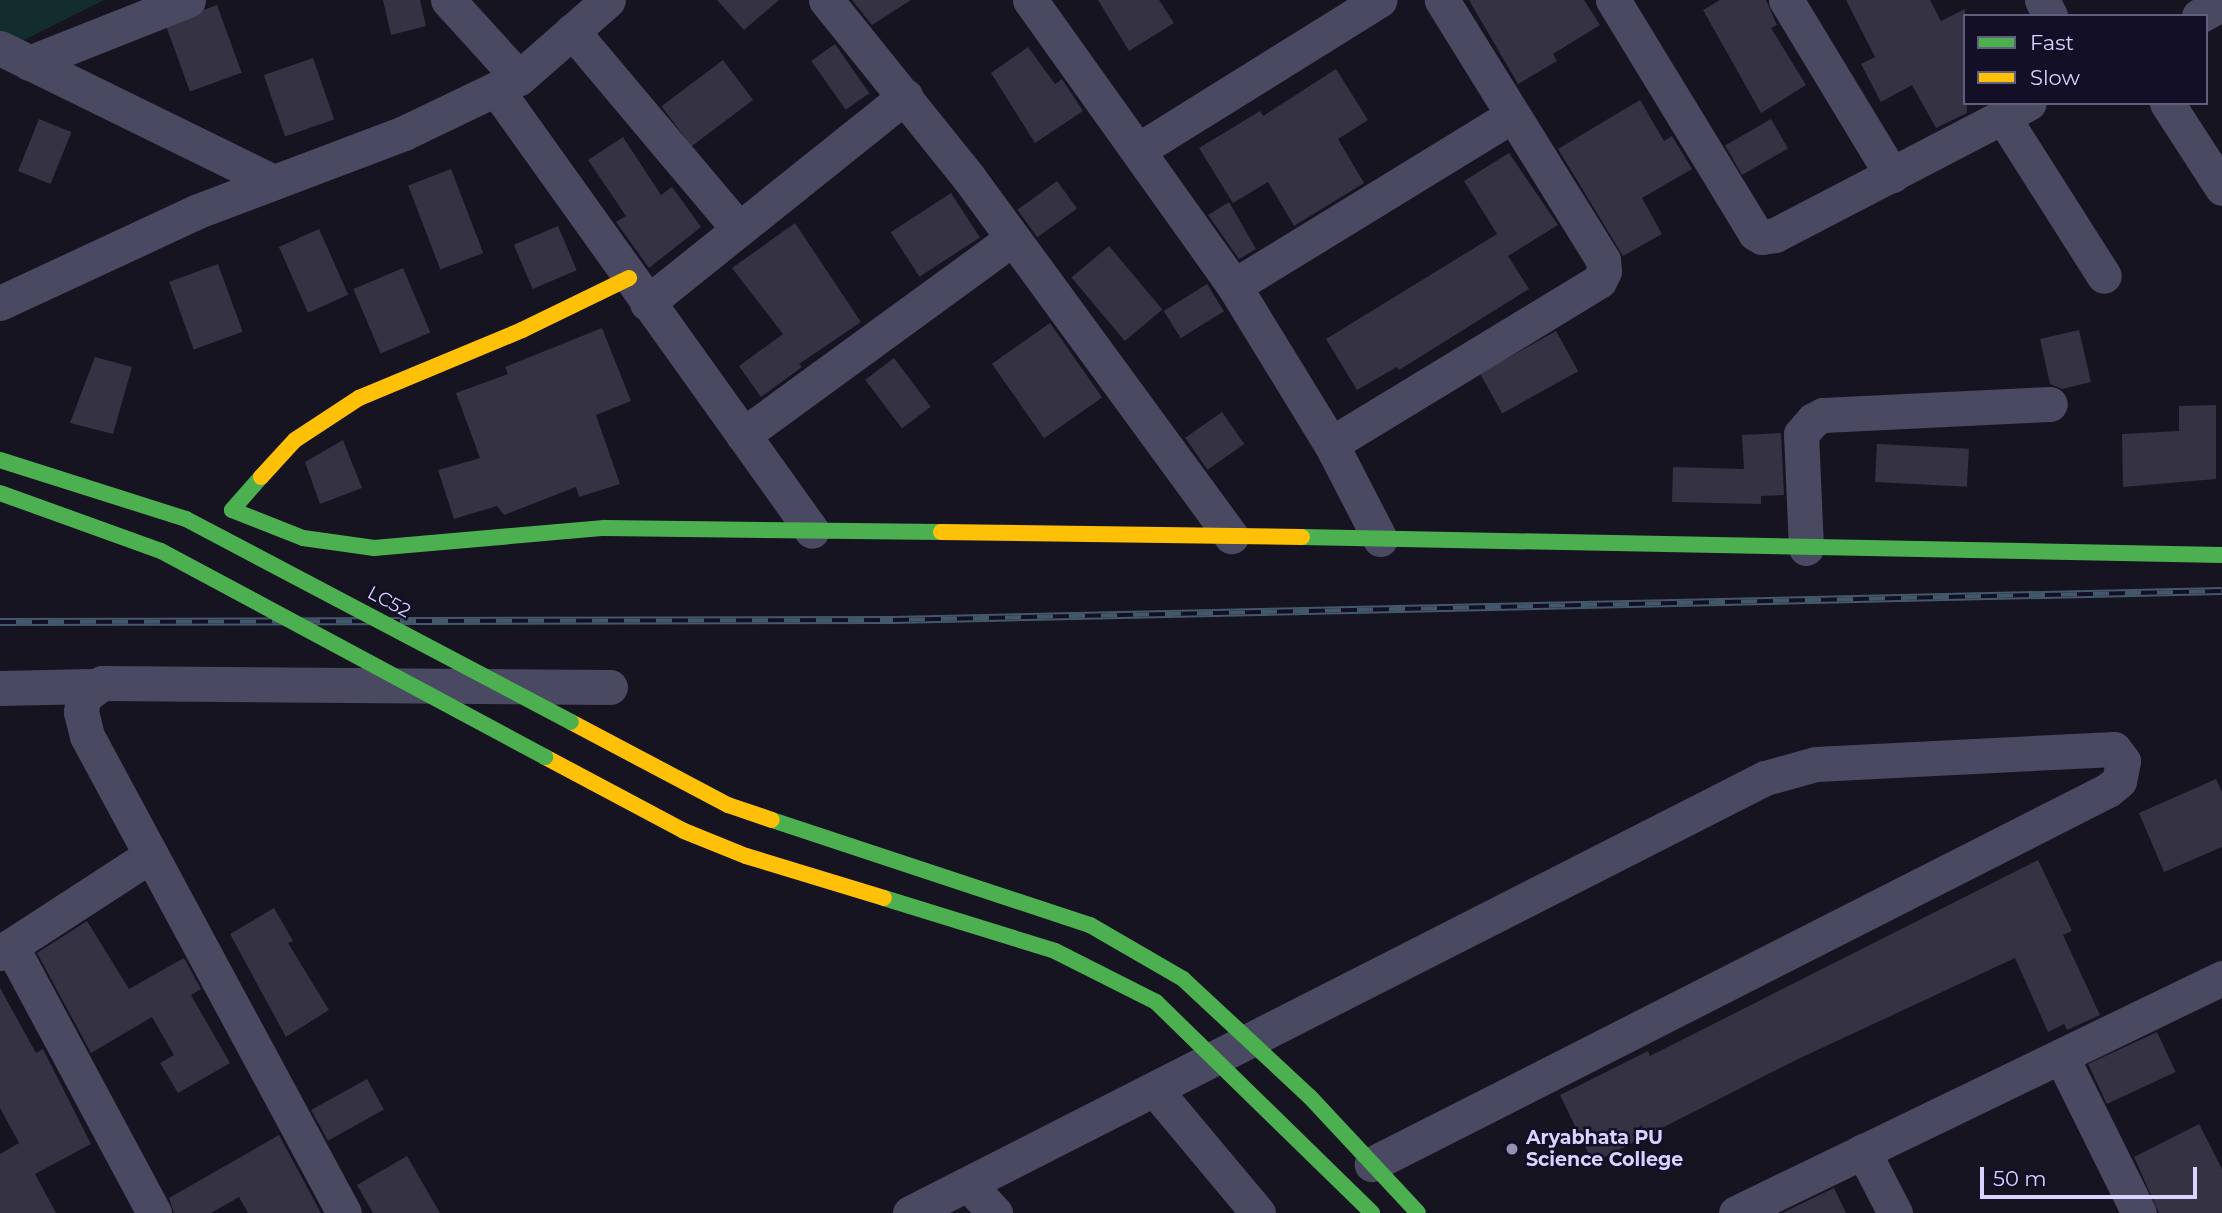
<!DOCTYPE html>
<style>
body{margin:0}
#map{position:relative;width:2222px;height:1213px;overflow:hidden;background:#161421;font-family:Montserrat,sans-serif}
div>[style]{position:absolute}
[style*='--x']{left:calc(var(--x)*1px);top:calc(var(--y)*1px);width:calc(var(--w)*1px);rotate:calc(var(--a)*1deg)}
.green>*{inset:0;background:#132c2d}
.building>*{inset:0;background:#343243;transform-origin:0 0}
.street>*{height:35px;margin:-17.5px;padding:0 17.5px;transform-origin:17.5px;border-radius:17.5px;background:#4a4962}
.fast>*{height:16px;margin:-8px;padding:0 8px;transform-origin:8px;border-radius:8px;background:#4caf50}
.slow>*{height:16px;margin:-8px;padding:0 8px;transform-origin:8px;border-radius:8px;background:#ffc107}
.rail>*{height:8px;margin-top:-4px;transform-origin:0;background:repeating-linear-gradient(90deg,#130f26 0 16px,#43596b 0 32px);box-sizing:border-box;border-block:2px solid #43596b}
.fast-bridge>*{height:16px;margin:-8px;padding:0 8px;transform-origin:8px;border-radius:8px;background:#4caf50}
.dots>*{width:19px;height:19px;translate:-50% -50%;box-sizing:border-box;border:4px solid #130f26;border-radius:50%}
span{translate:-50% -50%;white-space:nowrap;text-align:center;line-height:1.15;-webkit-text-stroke:5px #130f26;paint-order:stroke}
.street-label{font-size:19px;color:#d9d4ff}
.poi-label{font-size:19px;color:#d9d4ff;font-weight:700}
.left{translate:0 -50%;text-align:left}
.legend{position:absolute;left:1963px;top:14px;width:245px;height:91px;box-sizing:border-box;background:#130f26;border:2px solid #625e7d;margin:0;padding:9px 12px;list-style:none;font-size:21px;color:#d9d4ff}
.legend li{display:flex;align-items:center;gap:14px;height:35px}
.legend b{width:35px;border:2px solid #625e7d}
.scale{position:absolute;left:1980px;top:1167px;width:217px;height:32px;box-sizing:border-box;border:4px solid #d9d4ff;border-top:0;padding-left:9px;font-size:21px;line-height:24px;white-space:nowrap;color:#d9d4ff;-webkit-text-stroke:5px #130f26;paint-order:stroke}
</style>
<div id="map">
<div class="green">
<div style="clip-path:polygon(0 0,104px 0,16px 44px,0 36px)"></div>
</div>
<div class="building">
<div style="clip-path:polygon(383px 0,420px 0,426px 26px,391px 35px)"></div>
<div style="clip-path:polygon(717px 0,779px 0,744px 30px)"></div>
<div style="clip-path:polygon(852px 0,911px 0,872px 25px)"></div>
<div style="clip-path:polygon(1098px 0,1159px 0,1174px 23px,1129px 51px)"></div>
<div style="clip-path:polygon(1469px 0,1584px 0,1600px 25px,1553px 54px,1557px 61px,1518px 84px)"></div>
<div style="clip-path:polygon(1720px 0,1766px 0,1777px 25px,1771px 28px,1806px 85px,1761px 113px,1703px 10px)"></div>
<div style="clip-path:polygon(1846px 0,1930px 0,1941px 21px,1965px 9px,1967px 113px,1936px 128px,1912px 85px,1881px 102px,1861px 64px,1875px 57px)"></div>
<div style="left:217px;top:5px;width:72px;height:55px;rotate:70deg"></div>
<div style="left:835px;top:44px;width:60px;height:29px;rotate:55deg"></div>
<div style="clip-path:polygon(1028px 47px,1055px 84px,1062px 79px,1083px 111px,1035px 143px,991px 73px)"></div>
<div style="left:313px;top:58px;width:65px;height:52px;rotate:71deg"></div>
<div style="left:723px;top:60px;width:50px;height:77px;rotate:53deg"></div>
<div style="clip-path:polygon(1336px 69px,1368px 120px,1338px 139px,1364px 183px,1294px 226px,1268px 182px,1233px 203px,1199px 148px,1260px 111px,1263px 116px)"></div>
<div style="clip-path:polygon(1640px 100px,1664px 141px,1672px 136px,1692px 169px,1642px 198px,1662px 234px,1623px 256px,1558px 149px)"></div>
<div style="left:39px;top:119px;width:35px;height:56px;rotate:22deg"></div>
<div style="left:1771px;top:119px;width:34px;height:53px;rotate:60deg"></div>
<div style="clip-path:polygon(623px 137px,661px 195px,672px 187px,701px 227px,649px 268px,616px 222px,626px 216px,588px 160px)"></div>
<div style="clip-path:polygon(1509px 153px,1558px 225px,1508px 256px,1529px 289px,1399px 370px,1397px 367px,1357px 390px,1326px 339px,1497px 234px,1464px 181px)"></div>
<div style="left:451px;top:169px;width:90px;height:46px;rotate:69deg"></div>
<div style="left:1057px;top:181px;width:34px;height:49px;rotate:54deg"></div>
<div style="left:951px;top:193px;width:53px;height:72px;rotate:57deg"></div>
<div style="clip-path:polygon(1229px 202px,1256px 249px,1239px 259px,1208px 215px)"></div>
<div style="clip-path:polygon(795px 223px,861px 322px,799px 364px,802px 367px,761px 397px,739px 366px,783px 334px,732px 268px)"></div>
<div style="left:558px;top:226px;width:48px;height:48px;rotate:67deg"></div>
<div style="left:319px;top:229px;width:72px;height:44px;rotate:66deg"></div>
<div style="left:1109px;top:246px;width:83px;height:49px;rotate:50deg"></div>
<div style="left:218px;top:264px;width:72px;height:52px;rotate:70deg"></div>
<div style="left:403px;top:268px;width:70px;height:54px;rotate:67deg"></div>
<div style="left:1207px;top:284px;width:32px;height:51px;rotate:58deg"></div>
<div style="left:1050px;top:323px;width:91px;height:71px;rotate:55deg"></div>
<div style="clip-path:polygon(602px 328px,631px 401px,596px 415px,620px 484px,579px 497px,576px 487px,504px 515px,497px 506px,454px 519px,438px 470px,480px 458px,456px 393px,508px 374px,505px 367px)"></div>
<div style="clip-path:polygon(2079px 330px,2091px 382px,2062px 389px,2050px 384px,2040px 339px)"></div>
<div style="left:1556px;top:331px;width:46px;height:87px;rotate:61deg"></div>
<div style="clip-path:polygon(95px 357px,132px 367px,113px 434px,70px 423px)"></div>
<div style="left:894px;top:358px;width:61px;height:36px;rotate:53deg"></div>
<div style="clip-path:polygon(2216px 405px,2216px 479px,2123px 487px,2122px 434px,2179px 431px,2179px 406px)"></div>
<div style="left:1222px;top:412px;width:39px;height:45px;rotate:55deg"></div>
<div style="clip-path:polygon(1781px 433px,1784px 495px,1761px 496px,1761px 504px,1672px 502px,1673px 467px,1744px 469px,1742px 435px)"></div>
<div style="clip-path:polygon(343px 440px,362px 488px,320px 504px,305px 462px)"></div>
<div style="left:1877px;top:444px;width:92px;height:38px;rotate:3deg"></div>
<div style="clip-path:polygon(2216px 779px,2222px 792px,2222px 847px,2164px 872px,2139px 813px)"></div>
<div style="clip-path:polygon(2038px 860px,2072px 931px,2063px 935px,2100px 1015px,2067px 1030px,2064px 1024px,2048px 1032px,2015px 958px,1796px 1060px,1593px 1163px,1560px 1095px,1648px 1051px,1650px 1056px)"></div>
<div style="clip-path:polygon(274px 908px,293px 941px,288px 943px,329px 1010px,286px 1037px,230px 934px)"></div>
<div style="clip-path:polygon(87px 921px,129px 989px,184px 958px,201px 989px,191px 995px,230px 1063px,178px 1093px,160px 1063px,174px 1055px,152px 1017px,91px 1053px,37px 953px)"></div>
<div style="clip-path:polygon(0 988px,36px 1053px,43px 1049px,91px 1144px,35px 1174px,56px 1213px,0 1213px,0 1154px,19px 1143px,0 1108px)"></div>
<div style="left:2157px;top:1032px;width:44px;height:76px;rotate:65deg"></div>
<div style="left:367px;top:1079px;width:35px;height:64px;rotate:61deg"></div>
<div style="clip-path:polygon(2199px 1124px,2222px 1169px,2222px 1213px,2159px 1213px,2134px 1157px)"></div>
<div style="clip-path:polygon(279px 1135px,321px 1213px,248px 1213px,239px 1197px,211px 1213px,174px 1213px,169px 1198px)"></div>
<div style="clip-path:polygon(407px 1156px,440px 1213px,373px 1213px,357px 1185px)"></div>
<div style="clip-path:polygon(1834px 1188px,1846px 1213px,1782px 1213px)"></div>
</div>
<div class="street">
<div style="--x:448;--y:0;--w:105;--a:47.7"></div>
<div style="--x:826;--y:0;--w:228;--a:51.2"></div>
<div style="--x:969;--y:178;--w:444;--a:53.8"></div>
<div style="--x:1030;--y:0;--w:351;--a:54.5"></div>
<div style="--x:1234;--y:286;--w:185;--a:58.5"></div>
<div style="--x:1331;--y:444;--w:107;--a:62.7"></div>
<div style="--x:1613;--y:0;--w:273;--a:58.6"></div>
<div style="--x:1755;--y:233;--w:8;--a:30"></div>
<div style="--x:1762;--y:237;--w:13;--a:-9"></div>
<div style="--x:1775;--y:235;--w:286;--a:-27.5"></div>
<div style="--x:1786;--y:0;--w:205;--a:58.8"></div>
<div style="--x:2042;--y:0;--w:18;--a:63"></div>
<div style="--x:2199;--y:16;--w:26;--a:-28"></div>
<div style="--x:572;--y:31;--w:259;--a:49.9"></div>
<div style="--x:0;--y:48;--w:305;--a:26.1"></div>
<div style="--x:29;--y:63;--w:171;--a:-21.6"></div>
<div style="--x:496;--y:89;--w:543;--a:54.44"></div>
<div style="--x:2167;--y:103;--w:101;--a:57.1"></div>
<div style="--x:2003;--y:117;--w:188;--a:57.6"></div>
<div style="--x:1140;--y:149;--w:282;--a:-31.9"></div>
<div style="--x:1234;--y:286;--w:327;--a:-31.5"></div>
<div style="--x:0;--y:303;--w:218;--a:-24.9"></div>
<div style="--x:198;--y:211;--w:220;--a:-20.7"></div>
<div style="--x:404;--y:133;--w:127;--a:-25.6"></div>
<div style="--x:519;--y:78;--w:118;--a:-41.2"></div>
<div style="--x:647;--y:303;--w:331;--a:-38.7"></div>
<div style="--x:743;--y:435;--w:334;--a:-36.1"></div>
<div style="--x:1331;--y:444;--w:314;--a:-31.3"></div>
<div style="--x:1599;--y:281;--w:11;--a:-63"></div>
<div style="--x:1604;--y:271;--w:11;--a:-95"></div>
<div style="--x:1603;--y:260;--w:306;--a:-121.8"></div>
<div style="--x:1806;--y:548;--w:114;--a:-92.5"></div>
<div style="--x:1801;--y:434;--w:18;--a:-49"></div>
<div style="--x:1813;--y:420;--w:11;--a:-27"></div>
<div style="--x:1823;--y:415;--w:227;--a:-2.8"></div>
<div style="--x:0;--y:688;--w:92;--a:-1.2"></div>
<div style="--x:11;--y:946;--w:303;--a:61.8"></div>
<div style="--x:0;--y:953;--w:180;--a:-33"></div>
<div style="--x:2061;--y:1056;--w:175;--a:63.6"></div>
<div style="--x:1156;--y:1091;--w:159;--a:50.1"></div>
<div style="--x:1863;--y:1151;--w:70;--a:62.7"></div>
<div style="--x:968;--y:1184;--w:40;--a:47"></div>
<div style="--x:344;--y:1213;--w:542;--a:-118.32"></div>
<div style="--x:87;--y:736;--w:25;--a:-104"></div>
<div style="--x:81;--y:712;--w:15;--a:-82"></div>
<div style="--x:83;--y:697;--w:24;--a:-36"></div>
<div style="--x:102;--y:683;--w:508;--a:0.45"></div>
<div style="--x:910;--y:1213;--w:959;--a:-26.97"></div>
<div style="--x:1765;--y:778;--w:53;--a:-15.4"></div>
<div style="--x:1816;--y:764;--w:298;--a:-2.9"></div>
<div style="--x:2114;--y:749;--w:15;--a:53"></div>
<div style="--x:2123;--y:761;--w:20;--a:101"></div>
<div style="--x:2119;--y:781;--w:14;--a:141"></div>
<div style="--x:2108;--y:790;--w:826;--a:153.06"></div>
<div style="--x:1736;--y:1213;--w:540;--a:-25.81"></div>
</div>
<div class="fast">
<div style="--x:0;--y:460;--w:195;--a:17.6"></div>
<div style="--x:261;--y:477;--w:44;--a:131.3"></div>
<div style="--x:232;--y:510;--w:76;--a:21.5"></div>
<div style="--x:303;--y:538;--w:72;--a:8"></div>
<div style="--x:374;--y:548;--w:231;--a:-5"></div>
<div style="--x:604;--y:528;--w:337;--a:0.7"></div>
<div style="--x:0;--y:493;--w:171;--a:19.8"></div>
<div style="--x:1302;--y:537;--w:920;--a:1.12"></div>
<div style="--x:772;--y:820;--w:335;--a:18.3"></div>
<div style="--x:1090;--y:925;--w:108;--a:30.1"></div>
<div style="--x:1183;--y:979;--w:173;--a:42.9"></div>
<div style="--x:1310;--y:1097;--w:158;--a:47"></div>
<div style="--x:884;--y:898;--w:179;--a:17.2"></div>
<div style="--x:1055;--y:951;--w:113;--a:26.8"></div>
<div style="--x:1156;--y:1002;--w:302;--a:44.3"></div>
</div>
<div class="slow">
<div style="--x:261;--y:477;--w:50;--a:-47.4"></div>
<div style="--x:295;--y:440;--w:77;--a:-33.3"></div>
<div style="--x:359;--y:398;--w:177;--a:-22.6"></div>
<div style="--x:522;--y:330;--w:119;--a:-25.9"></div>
<div style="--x:941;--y:532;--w:361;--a:0.8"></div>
<div style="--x:571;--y:722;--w:178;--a:27.9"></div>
<div style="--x:728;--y:805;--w:46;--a:18.8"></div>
<div style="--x:545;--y:757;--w:157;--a:28"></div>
<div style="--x:684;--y:831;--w:67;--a:22"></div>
<div style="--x:746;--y:856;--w:144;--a:16.9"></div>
</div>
<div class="rail">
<div style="--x:0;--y:622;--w:893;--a:-0.13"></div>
<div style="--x:893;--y:620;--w:1329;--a:-1.25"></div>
</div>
<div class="fast-bridge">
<div style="--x:186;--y:519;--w:435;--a:27.8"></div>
<div style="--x:161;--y:551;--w:436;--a:28.2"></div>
</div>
<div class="dots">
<div style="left:1512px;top:1149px;background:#9591b1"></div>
</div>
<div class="street-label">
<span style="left:389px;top:602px;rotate:28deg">LC52</span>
</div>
<div class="poi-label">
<span class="left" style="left:1526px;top:1149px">Aryabhata PU<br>Science College</span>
</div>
<ul class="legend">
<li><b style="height:9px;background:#4caf50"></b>Fast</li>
<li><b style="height:9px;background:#ffc107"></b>Slow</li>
</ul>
<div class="scale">50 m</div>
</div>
